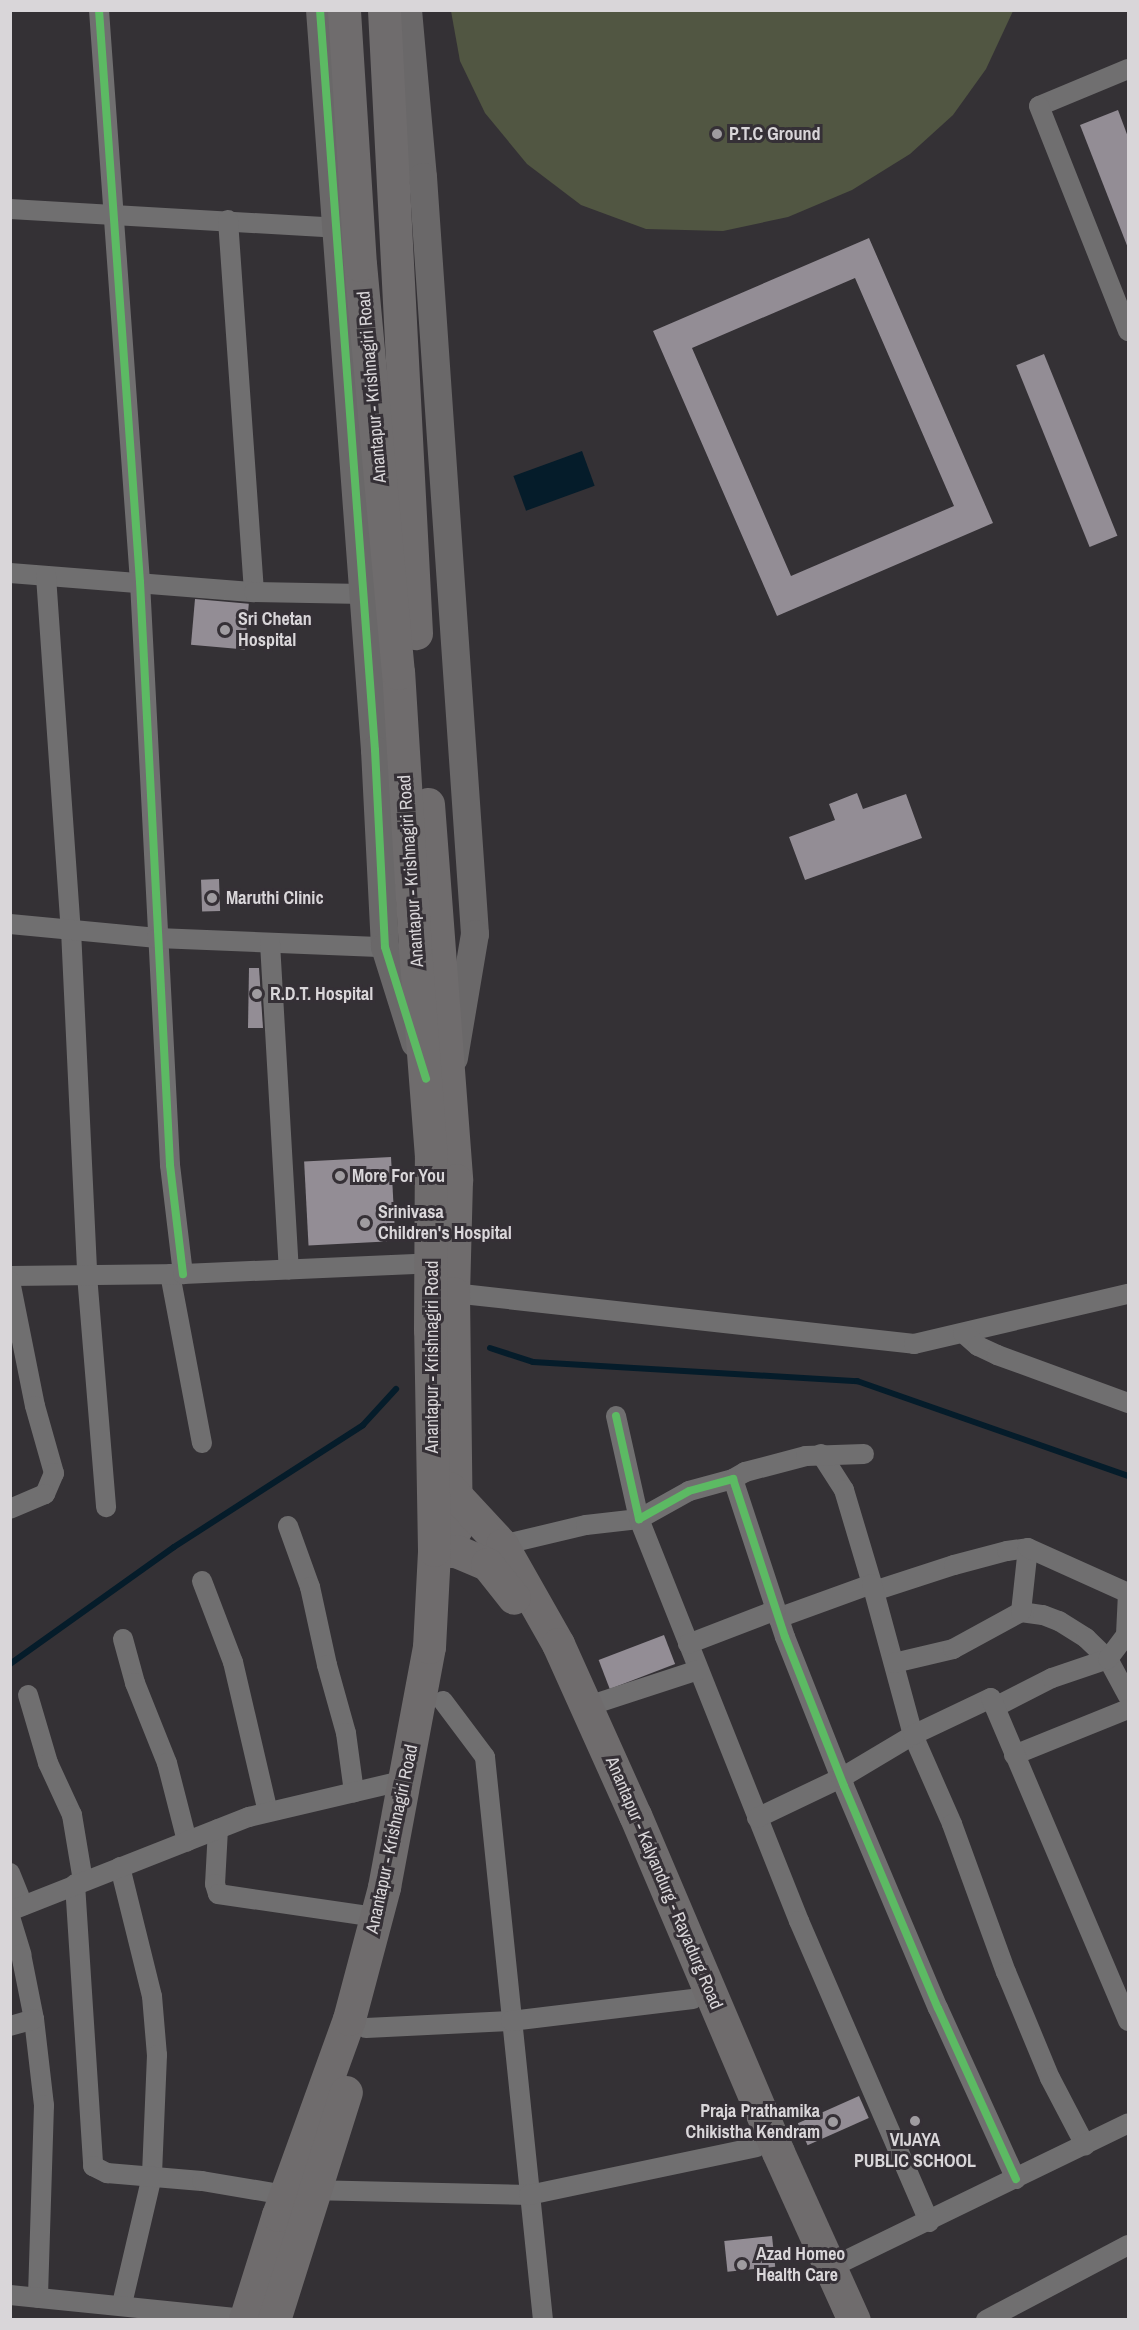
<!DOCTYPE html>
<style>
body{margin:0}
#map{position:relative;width:1139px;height:2330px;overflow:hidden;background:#343135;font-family:"Archivo Narrow",sans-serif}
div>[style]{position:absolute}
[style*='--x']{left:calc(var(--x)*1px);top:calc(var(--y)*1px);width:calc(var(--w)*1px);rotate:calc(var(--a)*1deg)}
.green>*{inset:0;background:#515642}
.water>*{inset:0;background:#051c2a;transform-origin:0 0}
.stream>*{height:6px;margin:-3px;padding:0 3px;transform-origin:3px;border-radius:3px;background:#051c2a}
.building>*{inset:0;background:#938d95;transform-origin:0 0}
.street>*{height:20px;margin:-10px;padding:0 10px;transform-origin:10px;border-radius:10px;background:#706f70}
.secondary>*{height:28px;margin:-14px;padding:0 14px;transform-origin:14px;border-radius:14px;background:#6a6869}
.highway>*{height:33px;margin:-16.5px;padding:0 16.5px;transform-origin:16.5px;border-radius:16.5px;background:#6f6c6d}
.cycleway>*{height:8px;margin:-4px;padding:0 4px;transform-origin:4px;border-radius:4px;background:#5cba63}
.dots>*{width:16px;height:16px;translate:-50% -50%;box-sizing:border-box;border:3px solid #353036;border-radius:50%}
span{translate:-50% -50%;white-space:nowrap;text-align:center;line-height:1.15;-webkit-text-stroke:6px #353036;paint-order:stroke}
.poi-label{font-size:18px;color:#d9d6d9;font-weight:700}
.left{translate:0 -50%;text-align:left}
.right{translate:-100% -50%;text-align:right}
.street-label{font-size:18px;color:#d9d6d9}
.frame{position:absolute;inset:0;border:12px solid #d9d6d9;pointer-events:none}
</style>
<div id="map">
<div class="green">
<div style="clip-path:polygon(451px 11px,451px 10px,1013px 11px,986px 69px,953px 115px,910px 154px,852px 190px,788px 217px,723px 231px,646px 229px,581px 205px,527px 164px,485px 113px,460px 61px)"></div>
</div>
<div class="water">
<div style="left:582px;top:451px;width:37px;height:73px;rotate:70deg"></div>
</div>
<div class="stream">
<div style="--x:490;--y:1348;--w:45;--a:18"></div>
<div style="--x:533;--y:1362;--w:325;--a:3.4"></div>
<div style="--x:857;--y:1381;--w:287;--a:19.3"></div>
<div style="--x:10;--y:1664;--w:201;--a:-35.5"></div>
<div style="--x:174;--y:1547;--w:225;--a:-32.8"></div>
<div style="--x:363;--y:1425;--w:49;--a:-47.5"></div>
</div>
<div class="building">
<div style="clip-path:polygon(1118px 110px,1128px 137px,1128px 248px,1080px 125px)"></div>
<div style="clip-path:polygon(evenodd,869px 238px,993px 523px,777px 616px,653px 331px,869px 238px,855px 278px,954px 506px,791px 576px,692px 348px,855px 278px)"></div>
<div style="left:1044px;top:354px;width:196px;height:30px;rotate:68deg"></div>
<div style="left:195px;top:599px;width:54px;height:46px;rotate:5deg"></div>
<div style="clip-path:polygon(857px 793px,863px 809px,906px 794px,922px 838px,805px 880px,789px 837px,835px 820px,829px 804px)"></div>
<div style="left:219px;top:879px;width:32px;height:18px;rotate:88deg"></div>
<div style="clip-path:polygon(249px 968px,259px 968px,263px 1028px,248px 1028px)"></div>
<div style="left:391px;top:1157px;width:84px;height:87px;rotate:87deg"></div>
<div style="left:664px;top:1635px;width:31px;height:70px;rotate:69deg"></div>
<div style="left:859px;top:2096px;width:24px;height:67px;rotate:66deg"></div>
<div style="left:772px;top:2236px;width:31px;height:48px;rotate:84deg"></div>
</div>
<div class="street">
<div style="--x:99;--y:10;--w:573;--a:85.9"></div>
<div style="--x:140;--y:582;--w:584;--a:87.05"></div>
<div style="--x:170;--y:1165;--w:110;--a:83.2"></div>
<div style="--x:1128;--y:69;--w:96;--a:157.4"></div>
<div style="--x:1039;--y:106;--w:242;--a:68.4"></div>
<div style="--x:10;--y:209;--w:327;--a:3.3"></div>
<div style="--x:228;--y:220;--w:373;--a:86"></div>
<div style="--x:10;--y:573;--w:245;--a:4.5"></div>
<div style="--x:254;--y:592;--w:110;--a:1"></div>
<div style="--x:46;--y:576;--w:355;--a:86"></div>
<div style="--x:71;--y:930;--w:345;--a:87.3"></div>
<div style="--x:87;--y:1275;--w:233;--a:85.3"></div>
<div style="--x:10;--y:924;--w:148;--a:5.4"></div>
<div style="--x:157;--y:938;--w:228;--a:2.3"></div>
<div style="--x:270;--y:943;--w:327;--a:86.7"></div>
<div style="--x:170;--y:1274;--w:172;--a:79.3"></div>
<div style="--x:10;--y:1276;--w:173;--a:-0.7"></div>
<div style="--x:183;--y:1274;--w:249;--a:-2.5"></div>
<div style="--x:10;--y:1281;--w:127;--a:78.7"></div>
<div style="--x:35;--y:1406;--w:70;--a:74.2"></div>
<div style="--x:54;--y:1473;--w:23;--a:113"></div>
<div style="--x:45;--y:1494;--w:38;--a:157"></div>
<div style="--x:453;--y:1293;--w:464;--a:6.3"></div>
<div style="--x:914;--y:1344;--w:220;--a:-13.2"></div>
<div style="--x:963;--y:1333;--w:20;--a:41"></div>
<div style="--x:978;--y:1346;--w:21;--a:25"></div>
<div style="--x:997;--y:1355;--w:140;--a:20.1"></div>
<div style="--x:616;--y:1416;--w:106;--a:77.4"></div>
<div style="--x:639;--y:1519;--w:57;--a:-29.2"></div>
<div style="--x:689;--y:1491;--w:46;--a:-15.3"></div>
<div style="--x:733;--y:1479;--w:166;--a:71.8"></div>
<div style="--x:785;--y:1637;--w:160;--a:68.4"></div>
<div style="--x:844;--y:1786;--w:241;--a:67.1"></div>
<div style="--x:938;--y:2008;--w:188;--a:65.5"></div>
<div style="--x:821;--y:1454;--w:43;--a:57.4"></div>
<div style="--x:844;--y:1490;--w:98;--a:73.4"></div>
<div style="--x:733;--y:1479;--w:14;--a:-30"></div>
<div style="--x:745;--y:1472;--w:63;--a:-14.7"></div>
<div style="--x:806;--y:1456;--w:58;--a:-2"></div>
<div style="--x:288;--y:1526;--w:65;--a:70.2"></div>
<div style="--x:310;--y:1587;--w:80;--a:77.7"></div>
<div style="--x:327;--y:1665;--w:71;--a:74.4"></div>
<div style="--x:346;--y:1733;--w:60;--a:82.3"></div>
<div style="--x:502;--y:1545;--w:86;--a:-13.4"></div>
<div style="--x:586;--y:1525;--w:53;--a:-6.5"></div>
<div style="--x:639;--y:1519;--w:433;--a:68.3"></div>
<div style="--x:799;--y:1921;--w:328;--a:66.6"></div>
<div style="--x:202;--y:1581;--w:87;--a:69.1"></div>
<div style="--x:233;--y:1662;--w:154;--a:76.9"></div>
<div style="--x:874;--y:1591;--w:84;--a:-18"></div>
<div style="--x:954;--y:1565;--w:55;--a:-14.8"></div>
<div style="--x:1007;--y:1551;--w:21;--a:-8"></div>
<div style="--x:1021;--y:1612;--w:22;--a:8"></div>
<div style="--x:1043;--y:1615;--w:17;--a:21"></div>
<div style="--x:1059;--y:1621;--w:32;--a:32"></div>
<div style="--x:1086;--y:1638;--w:30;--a:44"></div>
<div style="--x:1108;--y:1659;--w:42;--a:61.6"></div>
<div style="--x:778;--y:1618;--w:100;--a:-19.9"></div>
<div style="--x:872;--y:1584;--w:156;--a:74.8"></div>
<div style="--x:913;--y:1735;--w:97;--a:66.3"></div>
<div style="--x:952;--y:1824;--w:158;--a:70"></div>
<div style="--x:1006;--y:1972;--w:115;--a:67.5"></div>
<div style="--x:1050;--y:2078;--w:76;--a:62.4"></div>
<div style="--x:123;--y:1639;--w:46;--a:74.7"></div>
<div style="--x:135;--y:1683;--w:86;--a:68.2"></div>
<div style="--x:167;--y:1763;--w:81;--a:75.6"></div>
<div style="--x:688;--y:1644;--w:94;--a:-21.1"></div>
<div style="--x:894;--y:1663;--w:61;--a:-13.3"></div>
<div style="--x:953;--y:1649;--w:77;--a:-28.6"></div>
<div style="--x:1021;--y:1612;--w:64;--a:-83.8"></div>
<div style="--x:1028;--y:1548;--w:110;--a:24.2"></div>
<div style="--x:28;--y:1695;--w:71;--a:73.6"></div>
<div style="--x:48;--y:1763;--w:57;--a:65.2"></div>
<div style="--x:72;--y:1815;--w:67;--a:80.5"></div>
<div style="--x:443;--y:1701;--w:70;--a:53.1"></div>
<div style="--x:485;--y:1757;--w:566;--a:84.12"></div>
<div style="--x:588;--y:1706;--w:116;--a:-18.1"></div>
<div style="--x:995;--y:1707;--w:64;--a:-27"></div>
<div style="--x:1052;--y:1678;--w:59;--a:-18.7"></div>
<div style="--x:1108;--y:1659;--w:30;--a:-53"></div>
<div style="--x:1126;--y:1635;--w:42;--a:-87.3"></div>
<div style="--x:1014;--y:1755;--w:123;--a:-22"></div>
<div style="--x:757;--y:1818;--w:93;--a:-25.5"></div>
<div style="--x:841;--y:1778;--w:84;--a:-30.8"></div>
<div style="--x:913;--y:1735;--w:86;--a:-25.4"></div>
<div style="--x:991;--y:1698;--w:351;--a:67"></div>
<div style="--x:218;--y:1829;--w:55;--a:93.1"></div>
<div style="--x:215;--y:1884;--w:10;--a:73"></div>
<div style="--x:218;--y:1894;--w:160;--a:8.3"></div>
<div style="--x:120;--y:1867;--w:133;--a:76.1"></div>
<div style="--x:152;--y:1996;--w:59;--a:85.2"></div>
<div style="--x:157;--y:2055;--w:121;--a:92.4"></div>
<div style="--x:152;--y:2176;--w:131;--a:103.2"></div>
<div style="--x:10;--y:1873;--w:35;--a:68"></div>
<div style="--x:75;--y:1884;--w:283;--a:86.3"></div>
<div style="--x:93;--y:2166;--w:16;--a:27"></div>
<div style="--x:107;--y:2173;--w:95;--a:4.8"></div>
<div style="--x:202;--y:2181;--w:85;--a:9.5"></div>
<div style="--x:10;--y:1911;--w:257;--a:-21.5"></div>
<div style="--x:249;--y:1817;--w:160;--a:-13.3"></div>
<div style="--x:10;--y:1917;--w:39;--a:73"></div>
<div style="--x:21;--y:1954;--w:66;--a:78.7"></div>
<div style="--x:34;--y:2019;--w:87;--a:83.4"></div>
<div style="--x:44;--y:2105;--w:193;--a:91.8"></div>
<div style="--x:10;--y:2026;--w:25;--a:-16"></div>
<div style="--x:366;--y:2028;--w:145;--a:-2.8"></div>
<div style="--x:511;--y:2021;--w:183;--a:-6.9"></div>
<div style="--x:307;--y:2190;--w:222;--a:1.3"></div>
<div style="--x:529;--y:2195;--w:232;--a:-11.9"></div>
<div style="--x:830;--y:2268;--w:331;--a:-25.9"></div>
<div style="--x:10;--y:2295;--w:236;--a:5.8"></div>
<div style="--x:986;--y:2320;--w:161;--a:-27.8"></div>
</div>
<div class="secondary">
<div style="--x:320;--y:10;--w:742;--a:85.75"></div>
<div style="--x:375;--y:750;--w:197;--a:87.1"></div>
<div style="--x:385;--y:947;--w:101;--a:72.6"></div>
<div style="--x:408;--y:10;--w:168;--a:84.9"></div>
<div style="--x:423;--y:177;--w:759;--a:86.07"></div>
<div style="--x:475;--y:934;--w:126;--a:99.6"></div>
</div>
<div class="highway">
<div style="--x:384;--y:10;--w:624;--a:87.06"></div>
<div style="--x:428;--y:804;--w:377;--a:85.7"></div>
<div style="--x:456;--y:1180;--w:113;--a:91.5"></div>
<div style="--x:453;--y:1293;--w:236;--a:89.3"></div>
<div style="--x:449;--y:1488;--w:78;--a:47.1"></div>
<div style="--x:502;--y:1545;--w:114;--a:60.5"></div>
<div style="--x:558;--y:1644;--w:188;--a:65.8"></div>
<div style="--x:635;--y:1815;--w:366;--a:67"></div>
<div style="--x:778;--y:2152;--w:184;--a:65.7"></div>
<div style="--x:434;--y:1550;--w:22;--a:3"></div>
<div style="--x:456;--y:1551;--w:34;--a:23"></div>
<div style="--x:487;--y:1564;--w:43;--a:51.5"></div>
<div style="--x:245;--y:2320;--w:110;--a:-72.6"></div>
<div style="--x:278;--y:2215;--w:208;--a:-70.1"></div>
<div style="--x:349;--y:2019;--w:137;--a:-75.1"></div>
<div style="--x:384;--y:1887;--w:244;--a:-79.4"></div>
<div style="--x:429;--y:1647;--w:97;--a:-87"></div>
<div style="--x:434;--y:1550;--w:220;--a:-91"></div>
<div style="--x:430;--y:1330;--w:173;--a:-89.7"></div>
<div style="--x:431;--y:1157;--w:210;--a:-94.4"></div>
<div style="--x:415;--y:948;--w:276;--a:-93.5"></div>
<div style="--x:398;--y:673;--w:410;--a:-95.3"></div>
<div style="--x:360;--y:265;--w:256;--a:-93.6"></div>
<div style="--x:274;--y:2320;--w:239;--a:-72.5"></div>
</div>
<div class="cycleway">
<div style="--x:99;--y:10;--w:573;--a:85.9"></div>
<div style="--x:140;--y:582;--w:584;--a:87.05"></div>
<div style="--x:170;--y:1165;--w:110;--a:83.2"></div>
<div style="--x:320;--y:10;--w:742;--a:85.75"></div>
<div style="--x:375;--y:750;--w:197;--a:87.1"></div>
<div style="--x:385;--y:947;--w:138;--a:72.7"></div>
<div style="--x:616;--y:1416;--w:106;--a:77.4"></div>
<div style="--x:639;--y:1519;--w:57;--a:-29.2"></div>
<div style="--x:689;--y:1491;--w:46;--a:-15.3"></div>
<div style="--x:733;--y:1479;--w:166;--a:71.8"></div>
<div style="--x:785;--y:1637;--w:160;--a:68.4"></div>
<div style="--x:844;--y:1786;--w:241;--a:67.1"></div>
<div style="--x:938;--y:2008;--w:188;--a:65.5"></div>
</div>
<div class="dots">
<div style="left:717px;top:134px;background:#9f9ca0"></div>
<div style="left:225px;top:630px;background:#9f9ca0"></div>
<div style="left:212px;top:898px;background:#9f9ca0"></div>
<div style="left:257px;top:994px;background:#9f9ca0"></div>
<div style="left:340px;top:1176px;background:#9f9ca0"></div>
<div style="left:365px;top:1223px;background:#9f9ca0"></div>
<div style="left:915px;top:2121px;background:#9f9ca0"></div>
<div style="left:833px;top:2122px;background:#9f9ca0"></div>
<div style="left:742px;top:2265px;background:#9f9ca0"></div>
</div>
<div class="poi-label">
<span class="left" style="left:729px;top:134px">P.T.C Ground</span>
<span class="left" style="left:238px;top:630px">Sri Chetan<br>Hospital</span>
<span class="left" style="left:226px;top:898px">Maruthi Clinic</span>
<span class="left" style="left:270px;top:994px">R.D.T. Hospital</span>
<span class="left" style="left:352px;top:1176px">More For You</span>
<span class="left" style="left:378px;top:1223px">Srinivasa<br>Children's Hospital</span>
<span class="right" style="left:820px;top:2122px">Praja Prathamika<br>Chikistha Kendram</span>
<span style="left:915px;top:2151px">VIJAYA<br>PUBLIC SCHOOL</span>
<span class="left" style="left:756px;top:2265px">Azad Homeo<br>Health Care</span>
</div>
<div class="street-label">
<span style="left:372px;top:387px;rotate:-95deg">Anantapur - Krishnagiri Road</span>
<span style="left:411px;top:871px;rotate:-94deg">Anantapur - Krishnagiri Road</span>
<span style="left:432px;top:1357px;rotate:-90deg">Anantapur - Krishnagiri Road</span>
<span style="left:392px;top:1839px;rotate:-78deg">Anantapur - Krishnagiri Road</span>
<span style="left:664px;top:1883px;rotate:67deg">Anantapur - Kalyandurg - Rayadurg Road</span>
</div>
<div class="frame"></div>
</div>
